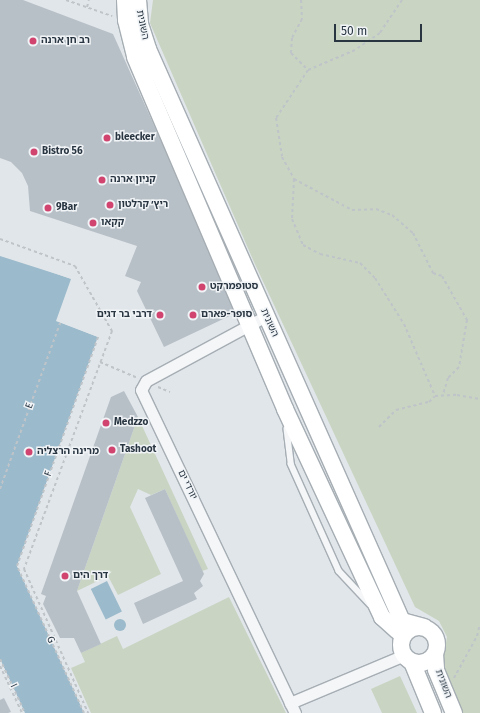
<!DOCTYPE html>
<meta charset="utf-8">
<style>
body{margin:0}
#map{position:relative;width:480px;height:713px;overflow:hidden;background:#e1e6ea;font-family:"Fira Sans","Noto Sans Hebrew",sans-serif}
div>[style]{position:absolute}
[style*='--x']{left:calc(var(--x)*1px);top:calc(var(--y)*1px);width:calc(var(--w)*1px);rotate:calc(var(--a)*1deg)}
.green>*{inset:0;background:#c9d4c2}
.water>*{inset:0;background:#9bbacb;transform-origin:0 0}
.round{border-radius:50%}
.pier>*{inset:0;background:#e1e6ea}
.building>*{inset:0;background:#b8c0c7}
.path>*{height:2px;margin-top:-1px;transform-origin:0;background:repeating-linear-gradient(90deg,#bfc4c9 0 3px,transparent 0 6px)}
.roads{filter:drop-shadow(1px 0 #a6aeb4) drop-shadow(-1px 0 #a6aeb4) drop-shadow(0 1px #a6aeb4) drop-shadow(0 -1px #a6aeb4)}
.lane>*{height:5.5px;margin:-2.75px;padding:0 2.75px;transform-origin:2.75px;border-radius:2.75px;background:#f4f6f8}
.street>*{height:11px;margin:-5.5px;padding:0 5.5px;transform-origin:5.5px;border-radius:5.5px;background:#f4f6f8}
.secondary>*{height:16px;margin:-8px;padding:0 8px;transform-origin:8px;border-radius:8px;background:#fff}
.secondary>.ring{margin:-8px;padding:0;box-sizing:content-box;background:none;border:16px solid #fff;border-radius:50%}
.dots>*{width:11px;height:11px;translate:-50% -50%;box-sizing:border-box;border:2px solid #f1f4f7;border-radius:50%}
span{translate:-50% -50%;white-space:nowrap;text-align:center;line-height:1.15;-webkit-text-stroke:3px #f1f4f7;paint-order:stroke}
.street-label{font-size:10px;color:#293642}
.poi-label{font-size:10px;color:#293642;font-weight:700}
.left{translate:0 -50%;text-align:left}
.right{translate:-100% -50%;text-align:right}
.scale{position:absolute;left:334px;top:24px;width:88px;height:18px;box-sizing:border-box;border:2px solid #293642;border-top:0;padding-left:5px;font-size:12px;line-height:14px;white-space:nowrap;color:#293642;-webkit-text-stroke:3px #f1f4f7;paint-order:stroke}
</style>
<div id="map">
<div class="green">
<div style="clip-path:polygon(153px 0,480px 0,480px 713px,463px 713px,442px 668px,447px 637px,439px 621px,415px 607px,254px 262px,150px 23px)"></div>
<div style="clip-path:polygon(138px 417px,208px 569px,202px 571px,165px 489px,151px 495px,138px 489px,130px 507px,161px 574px,118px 595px,108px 576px,77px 591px)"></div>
<div style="clip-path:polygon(229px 597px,286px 713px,91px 713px,71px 668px,85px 662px,81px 653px,117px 636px,123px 649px)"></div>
<div style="clip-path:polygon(400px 676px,417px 713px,382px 713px,371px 689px)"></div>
</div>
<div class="water">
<div style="clip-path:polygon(0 256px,72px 279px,57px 321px,98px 337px,17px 566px,84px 713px,25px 713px,0 659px)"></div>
<div style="left:107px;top:581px;width:34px;height:18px;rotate:64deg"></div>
<div class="round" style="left:114px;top:619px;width:12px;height:12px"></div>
</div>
<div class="pier">
<div style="clip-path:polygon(0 254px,73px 278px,59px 320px,100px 336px,19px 566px,86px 713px,17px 566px,98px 337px,56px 321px,71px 279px)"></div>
<div style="clip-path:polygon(0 659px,25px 713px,0 664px)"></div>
</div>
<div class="building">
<div style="clip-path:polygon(0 0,23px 0,113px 34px,238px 312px,164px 347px,137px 291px,141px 282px,125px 276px,137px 246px,30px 211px,28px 186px,22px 173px,11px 162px,0 158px)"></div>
<div style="clip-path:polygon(124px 391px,138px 417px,77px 591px,101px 644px,81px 653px,74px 638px,60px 638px,43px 604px,46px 596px,41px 594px,111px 397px)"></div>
<div style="clip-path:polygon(165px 489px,204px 574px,200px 581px,203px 586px,194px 593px,197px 599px,143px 624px,134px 603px,183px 581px,145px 498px)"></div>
<div style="clip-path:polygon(4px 698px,11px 712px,8px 713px,0 713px,0 700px)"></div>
</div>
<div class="path">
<div style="--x:66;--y:0;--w:49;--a:19.2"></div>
<div style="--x:301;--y:0;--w:19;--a:87"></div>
<div style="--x:302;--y:19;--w:21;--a:118"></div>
<div style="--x:292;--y:38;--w:15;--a:94"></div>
<div style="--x:291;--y:53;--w:24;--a:45"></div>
<div style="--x:402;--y:0;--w:40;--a:124"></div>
<div style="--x:380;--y:33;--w:30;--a:146"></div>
<div style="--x:355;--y:50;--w:51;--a:156.9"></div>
<div style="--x:308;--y:70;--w:58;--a:123.7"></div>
<div style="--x:276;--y:118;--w:39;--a:81"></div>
<div style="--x:282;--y:157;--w:25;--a:61"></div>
<div style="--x:294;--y:179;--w:40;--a:92.9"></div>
<div style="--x:292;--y:219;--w:28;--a:67"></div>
<div style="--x:303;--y:245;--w:19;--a:28"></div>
<div style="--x:320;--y:254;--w:41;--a:12.7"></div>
<div style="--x:360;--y:263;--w:21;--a:45"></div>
<div style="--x:375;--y:278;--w:54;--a:57.8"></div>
<div style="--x:404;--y:324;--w:78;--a:66.7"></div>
<div style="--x:87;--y:7;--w:7;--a:-74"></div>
<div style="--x:294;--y:179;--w:66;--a:28.1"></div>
<div style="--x:352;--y:210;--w:24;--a:-2"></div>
<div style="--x:376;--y:209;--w:17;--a:21"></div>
<div style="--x:392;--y:215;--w:28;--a:41"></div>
<div style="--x:413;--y:233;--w:45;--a:63.4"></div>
<div style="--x:433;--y:273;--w:9;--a:18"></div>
<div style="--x:442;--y:276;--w:51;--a:60.4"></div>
<div style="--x:467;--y:320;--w:48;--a:99.7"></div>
<div style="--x:459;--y:367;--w:16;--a:135"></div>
<div style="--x:448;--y:378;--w:17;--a:107"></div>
<div style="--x:0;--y:239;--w:80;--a:19.8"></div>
<div style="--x:75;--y:266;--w:75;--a:60.4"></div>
<div style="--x:112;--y:331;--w:254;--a:110.3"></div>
<div style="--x:24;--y:569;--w:158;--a:66"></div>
<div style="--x:100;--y:362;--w:39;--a:23"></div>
<div style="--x:158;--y:387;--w:13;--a:23"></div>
<div style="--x:379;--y:427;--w:24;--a:-45"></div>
<div style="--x:396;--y:410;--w:34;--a:-14"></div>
<div style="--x:429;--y:402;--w:8;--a:-45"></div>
<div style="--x:435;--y:396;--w:22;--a:-3"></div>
<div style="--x:457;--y:395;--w:23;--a:10"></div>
<div style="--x:0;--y:489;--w:177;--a:-70.1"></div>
<div style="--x:0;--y:659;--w:60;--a:65.2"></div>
<div style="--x:0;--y:666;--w:52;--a:64.9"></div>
<div style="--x:454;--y:678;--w:48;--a:-61.3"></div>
<div style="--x:477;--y:636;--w:12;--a:-76"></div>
<div style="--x:84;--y:713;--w:162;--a:-114.5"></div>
<div style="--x:17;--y:566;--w:243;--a:-70.5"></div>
</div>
<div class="roads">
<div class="lane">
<div style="--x:287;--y:429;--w:35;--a:83"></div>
<div style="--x:291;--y:464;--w:117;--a:65.8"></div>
<div style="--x:339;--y:571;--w:45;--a:46.8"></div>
</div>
<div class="street">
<div style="--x:266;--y:316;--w:136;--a:151.6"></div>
<div style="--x:146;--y:381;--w:10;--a:119"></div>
<div style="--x:141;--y:390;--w:358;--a:64.5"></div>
<div style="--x:290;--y:703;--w:124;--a:-22.8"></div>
</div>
<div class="secondary">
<div style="--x:125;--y:0;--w:20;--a:87"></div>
<div style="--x:126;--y:20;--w:38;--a:76"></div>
<div style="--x:135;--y:57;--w:383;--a:66.9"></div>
<div style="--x:285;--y:409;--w:230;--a:65"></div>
<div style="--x:382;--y:617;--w:28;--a:42"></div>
<div style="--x:138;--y:0;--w:24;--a:85"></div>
<div style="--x:140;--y:24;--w:26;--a:72"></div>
<div style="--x:148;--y:49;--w:626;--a:66.06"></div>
<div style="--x:402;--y:621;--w:23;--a:15"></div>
<div class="ring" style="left:401px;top:627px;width:20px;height:20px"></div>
<div style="--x:435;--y:654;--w:16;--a:86"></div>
<div style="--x:436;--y:670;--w:47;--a:67.3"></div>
<div style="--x:412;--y:662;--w:55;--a:67.6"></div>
</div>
</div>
<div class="dots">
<div style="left:33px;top:41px;background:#d14470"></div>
<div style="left:107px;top:138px;background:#d14470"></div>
<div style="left:34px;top:152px;background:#d14470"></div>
<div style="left:102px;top:180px;background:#d14470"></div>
<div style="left:110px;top:205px;background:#d14470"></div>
<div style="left:48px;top:208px;background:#d14470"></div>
<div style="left:93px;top:223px;background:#d14470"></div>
<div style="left:202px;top:287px;background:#d14470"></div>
<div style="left:160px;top:315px;background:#d14470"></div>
<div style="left:193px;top:315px;background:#d14470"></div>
<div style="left:106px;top:423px;background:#d14470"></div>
<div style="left:112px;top:450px;background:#d14470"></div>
<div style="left:29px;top:452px;background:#d14470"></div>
<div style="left:65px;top:576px;background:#d14470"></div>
</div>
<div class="street-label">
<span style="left:142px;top:25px;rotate:78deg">השונית</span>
<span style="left:269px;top:323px;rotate:66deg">השונית</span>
<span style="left:30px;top:406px;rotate:-70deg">E</span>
<span style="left:49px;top:474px;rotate:-70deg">F</span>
<span style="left:187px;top:485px;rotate:64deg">יורדי ים</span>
<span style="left:50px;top:640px;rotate:66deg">G</span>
<span style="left:443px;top:684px;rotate:69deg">השונית</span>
<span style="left:13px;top:686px;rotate:65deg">I</span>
</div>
<div class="poi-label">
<span class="left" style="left:41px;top:41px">רב חן ארנה</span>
<span class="left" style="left:115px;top:138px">bleecker</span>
<span class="left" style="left:42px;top:152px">Bistro 56</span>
<span class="left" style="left:110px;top:180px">קניון ארנה</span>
<span class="left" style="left:118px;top:205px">ריץ׳ קרלטון</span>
<span class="left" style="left:56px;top:208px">9Bar</span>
<span class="left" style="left:101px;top:223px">קקאו</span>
<span class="left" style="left:210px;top:287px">סטופמרקט</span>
<span class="right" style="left:152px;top:315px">דרבי בר דגים</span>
<span class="left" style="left:201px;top:315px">סופר-פארם</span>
<span class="left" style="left:114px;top:423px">Medzzo</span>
<span class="left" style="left:120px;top:450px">Tashoot</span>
<span class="left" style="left:37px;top:452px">מרינה הרצליה</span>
<span class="left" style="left:73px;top:576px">דרך הים</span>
</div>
<div class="scale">50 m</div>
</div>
